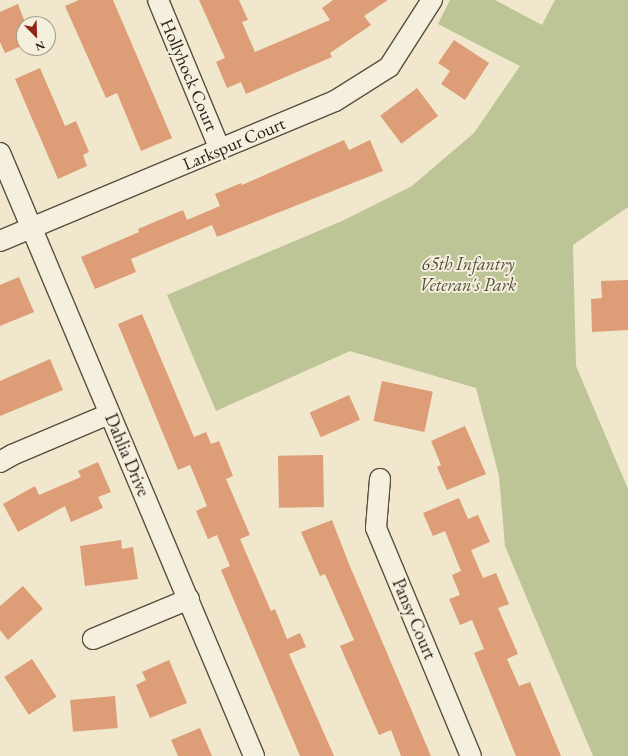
<!DOCTYPE html>
<style>
body{margin:0}
#map{position:relative;width:628px;height:756px;overflow:hidden;background:#f0e7cc;font-family:"EB Garamond",serif}
div>[style]{position:absolute}
[style*='--x']{left:calc(var(--x)*1px);top:calc(var(--y)*1px);width:calc(var(--w)*1px);rotate:calc(var(--a)*1deg)}
.green>*{inset:0;background:#bdc495}
.building>*{inset:0;background:#dd9d76;transform-origin:0 0}
.roads{filter:drop-shadow(1px 0 #574f40) drop-shadow(-1px 0 #574f40) drop-shadow(0 1px #574f40) drop-shadow(0 -1px #574f40)}
.street>*{height:20px;margin:-10px;padding:0 10px;transform-origin:10px;border-radius:10px;background:#f5efde}
span{translate:-50% -50%;white-space:nowrap;text-align:center;line-height:1.15;-webkit-text-stroke:4px #f5efde;paint-order:stroke}
.street-label{font-size:18px;color:#241c12}
.park-label{font-size:18px;color:#524e39;font-style:italic}
.north{position:absolute;left:16px;top:16px;width:40px;height:40px;box-sizing:border-box;background:#f5efde;border:1px solid #a19b8c;border-radius:50%;rotate:157deg;font-size:11px;font-weight:700;line-height:16px;text-align:center;color:#241c12}
.north::after{content:'';display:block;margin:auto;width:14px;height:18px;background:#8f2418;clip-path:polygon(50% 0,100% 100%,50% 72%,0 100%)}
</style>
<div id="map">
<div class="green">
<div style="clip-path:polygon(450px 0,495px 0,542px 25px,555px 0,628px 0,628px 207px,573px 245px,576px 366px,628px 489px,628px 756px,593px 756px,505px 546px,499px 476px,476px 388px,350px 351px,216px 411px,167px 295px,342px 221px,412px 186px,474px 133px,520px 66px,438px 24px)"></div>
</div>
<div class="building">
<div style="clip-path:polygon(79px 0,113px 0,172px 138px,141px 151px,117px 93px,106px 98px,65px 6px)"></div>
<div style="clip-path:polygon(199px 0,239px 0,248px 20px,242px 22px,255px 52px,330px 20px,322px 8px,333px 0,388px 0,364px 16px,371px 25px,330px 53px,332px 57px,246px 94px,241px 82px,227px 88px,216px 62px,225px 58px)"></div>
<div style="clip-path:polygon(18px 4px,24px 20px,24px 45px,5px 53px,0 42px,0 12px)"></div>
<div style="clip-path:polygon(454px 40px,489px 63px,465px 100px,441px 84px,450px 71px,438px 63px)"></div>
<div style="clip-path:polygon(40px 68px,65px 126px,76px 121px,89px 152px,83px 155px,87px 166px,58px 179px,15px 79px)"></div>
<div style="left:417px;top:88px;width:35px;height:46px;rotate:53deg"></div>
<div style="clip-path:polygon(344px 140px,349px 150px,370px 140px,383px 171px,217px 237px,212px 225px,131px 259px,136px 272px,95px 289px,81px 257px,139px 232px,138px 229px,183px 210px,187px 220px,220px 206px,215px 194px,241px 183px,242px 185px)"></div>
<div style="clip-path:polygon(19px 277px,34px 312px,0 326px,0 285px)"></div>
<div style="clip-path:polygon(628px 280px,628px 330px,592px 332px,591px 299px,602px 298px,601px 281px)"></div>
<div style="clip-path:polygon(142px 314px,194px 437px,206px 432px,211px 444px,219px 441px,233px 476px,226px 479px,250px 535px,240px 539px,271px 611px,275px 609px,287px 639px,300px 633px,306px 647px,289px 654px,334px 756px,300px 756px,221px 570px,230px 566px,217px 535px,208px 539px,196px 511px,207px 506px,190px 465px,178px 470px,118px 324px)"></div>
<div style="clip-path:polygon(50px 359px,63px 390px,0 416px,0 381px)"></div>
<div style="left:382px;top:381px;width:52px;height:41px;rotate:12deg"></div>
<div style="left:349px;top:395px;width:27px;height:43px;rotate:66deg"></div>
<div style="clip-path:polygon(465px 426px,486px 474px,447px 490px,437px 467px,441px 465px,431px 441px)"></div>
<div style="left:323px;top:455px;width:52px;height:45px;rotate:89deg"></div>
<div style="clip-path:polygon(98px 462px,111px 492px,98px 497px,103px 508px,71px 522px,65px 506px,18px 532px,3px 504px,35px 486px,39px 495px,81px 477px,78px 471px)"></div>
<div style="clip-path:polygon(459px 498px,468px 519px,478px 515px,490px 542px,471px 550px,483px 578px,496px 573px,509px 604px,498px 608px,518px 654px,507px 659px,519px 686px,530px 682px,561px 756px,516px 756px,474px 653px,484px 649px,472px 620px,460px 625px,449px 599px,460px 595px,452px 575px,461px 571px,445px 531px,433px 536px,423px 513px)"></div>
<div style="clip-path:polygon(332px 520px,349px 564px,431px 756px,401px 756px,391px 730px,379px 735px,340px 646px,354px 640px,325px 574px,320px 576px,301px 532px)"></div>
<div style="clip-path:polygon(121px 540px,122px 549px,133px 547px,138px 579px,85px 586px,80px 546px)"></div>
<div style="clip-path:polygon(23px 586px,43px 609px,8px 640px,0 630px,0 606px)"></div>
<div style="left:32px;top:659px;width:45px;height:33px;rotate:57deg"></div>
<div style="clip-path:polygon(169px 660px,187px 703px,150px 718px,136px 685px,146px 680px,142px 672px)"></div>
<div style="left:115px;top:696px;width:32px;height:45px;rotate:85deg"></div>
<div style="clip-path:polygon(200px 728px,212px 756px,178px 756px,171px 740px)"></div>
</div>
<div class="roads">
<div class="street">
<div style="--x:158;--y:0;--w:162;--a:67.5"></div>
<div style="--x:0;--y:153;--w:654;--a:67.16"></div>
<div style="--x:0;--y:241;--w:363;--a:-22.7"></div>
<div style="--x:335;--y:101;--w:64;--a:-32.2"></div>
<div style="--x:389;--y:67;--w:80;--a:-57.3"></div>
<div style="--x:0;--y:462;--w:14;--a:-30"></div>
<div style="--x:12;--y:455;--w:105;--a:-22.9"></div>
<div style="--x:380;--y:479;--w:49;--a:94.7"></div>
<div style="--x:376;--y:528;--w:247;--a:67.4"></div>
<div style="--x:93;--y:639;--w:104;--a:-22.6"></div>
</div>
</div>
<div class="street-label">
<span style="left:189px;top:75px;rotate:67deg">Hollyhock Court</span>
<span style="left:234px;top:144px;rotate:-23deg">Larkspur Court</span>
<span style="left:127px;top:455px;rotate:67deg">Dahlia Drive</span>
<span style="left:414px;top:619px;rotate:67deg">Pansy Court</span>
</div>
<div class="park-label">
<span style="left:468px;top:275px">65th Infantry<br>Veteran's Park</span>
</div>
<div class="north">N</div>
</div>
